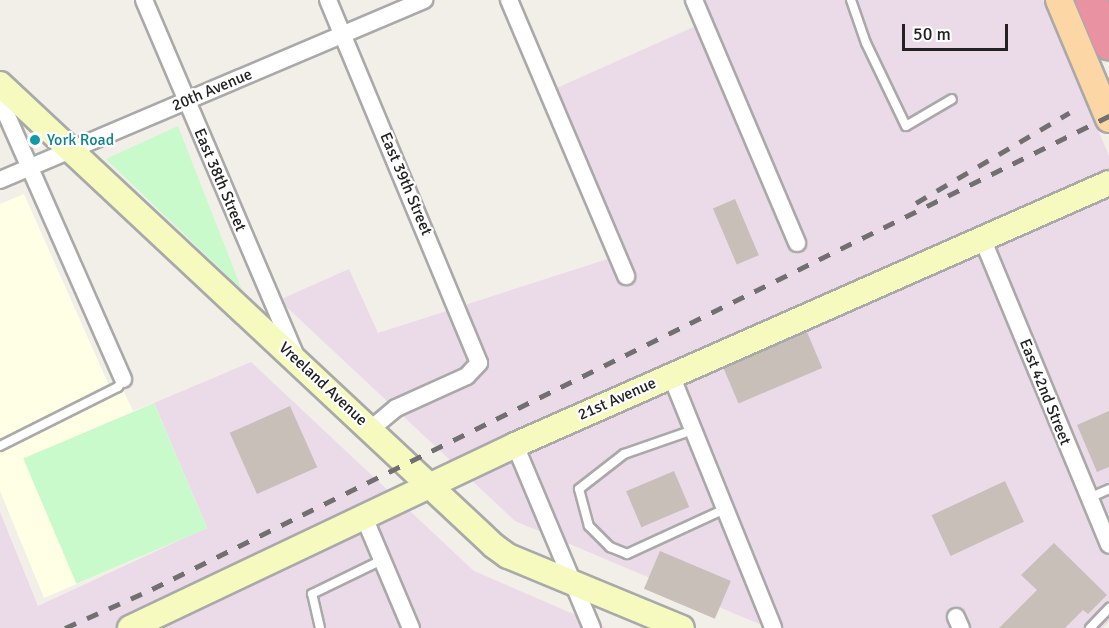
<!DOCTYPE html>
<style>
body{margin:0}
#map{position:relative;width:1109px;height:628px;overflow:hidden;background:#f2efe9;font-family:Signika,sans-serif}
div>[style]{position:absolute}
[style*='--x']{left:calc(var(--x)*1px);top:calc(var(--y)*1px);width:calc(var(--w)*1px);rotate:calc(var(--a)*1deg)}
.industrial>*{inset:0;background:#ebdbe8}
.education>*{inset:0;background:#ffffe5}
.park>*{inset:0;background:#c8facc;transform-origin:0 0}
.building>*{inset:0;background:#c7bfb8;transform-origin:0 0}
.roads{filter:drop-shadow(2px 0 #a9a9a9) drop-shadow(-2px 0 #a9a9a9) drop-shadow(0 2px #a9a9a9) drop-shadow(0 -2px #a9a9a9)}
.lane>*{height:8px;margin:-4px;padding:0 4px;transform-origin:4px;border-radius:4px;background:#fff}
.street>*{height:16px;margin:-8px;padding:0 8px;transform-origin:8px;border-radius:8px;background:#fff}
.secondary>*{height:24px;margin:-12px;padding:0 12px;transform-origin:12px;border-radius:12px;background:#f7fabf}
.primary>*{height:26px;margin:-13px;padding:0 13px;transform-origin:13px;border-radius:13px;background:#fcd6a4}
.highway>*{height:30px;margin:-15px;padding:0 15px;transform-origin:15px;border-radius:15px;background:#e892a2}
.rail>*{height:4.5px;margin-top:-2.25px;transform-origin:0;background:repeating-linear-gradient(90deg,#707070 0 12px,transparent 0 24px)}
.dots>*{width:16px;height:16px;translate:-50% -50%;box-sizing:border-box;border:3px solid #fff;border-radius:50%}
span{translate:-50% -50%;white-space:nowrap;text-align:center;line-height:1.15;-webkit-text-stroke:4.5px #fff;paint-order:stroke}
.street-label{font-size:16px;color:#222}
.culture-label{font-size:16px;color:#0d838f}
.left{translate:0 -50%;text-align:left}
.scale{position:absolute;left:902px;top:24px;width:106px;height:27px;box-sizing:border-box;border:3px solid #222;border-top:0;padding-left:8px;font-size:18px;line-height:21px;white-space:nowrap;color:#222;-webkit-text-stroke:4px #fff;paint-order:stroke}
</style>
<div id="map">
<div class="industrial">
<div style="clip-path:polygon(698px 0,1043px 0,1109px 156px,1109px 621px,1102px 628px,769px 628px,515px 521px,279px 300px,349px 269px,378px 333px,620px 255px,550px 91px,707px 21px)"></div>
<div style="clip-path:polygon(251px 362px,474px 571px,606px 628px,0 628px,0 512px,38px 606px,206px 528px,154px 403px)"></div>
</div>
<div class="education">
<div style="clip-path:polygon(24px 194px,112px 392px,122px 388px,133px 411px,154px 403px,207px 528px,44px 598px,0 491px,0 204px)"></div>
</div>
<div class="park">
<div style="clip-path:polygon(178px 126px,242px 290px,106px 159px)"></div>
<div style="left:154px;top:403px;width:136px;height:142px;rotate:67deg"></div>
</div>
<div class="building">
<div style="left:735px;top:199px;width:61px;height:24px;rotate:67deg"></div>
<div style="left:807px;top:332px;width:39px;height:91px;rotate:67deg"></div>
<div style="left:290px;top:406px;width:67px;height:66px;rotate:66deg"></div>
<div style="clip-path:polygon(1109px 411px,1109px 467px,1097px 472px,1077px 425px)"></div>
<div style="left:674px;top:471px;width:39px;height:52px;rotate:67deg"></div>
<div style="left:1005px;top:481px;width:45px;height:81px;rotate:65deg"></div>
<div style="clip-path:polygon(1054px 543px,1107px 595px,1088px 614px,1083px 610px,1065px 628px,999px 628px,1037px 590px,1021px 575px)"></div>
<div style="left:660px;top:551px;width:77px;height:41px;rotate:23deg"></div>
</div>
<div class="roads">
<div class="lane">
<div style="--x:851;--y:0;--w:46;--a:70.8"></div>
<div style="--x:866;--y:43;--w:92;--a:64.3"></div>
<div style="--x:906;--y:126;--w:53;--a:-30.4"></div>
<div style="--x:693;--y:430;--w:73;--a:160.8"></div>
<div style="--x:624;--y:454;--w:57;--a:142.1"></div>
<div style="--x:579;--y:489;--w:38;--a:75"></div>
<div style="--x:589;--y:526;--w:30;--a:45"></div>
<div style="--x:610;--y:547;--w:18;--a:22"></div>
<div style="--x:627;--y:554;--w:108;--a:-24.7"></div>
<div style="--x:0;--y:446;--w:132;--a:-26.6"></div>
<div style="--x:118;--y:387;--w:9;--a:-58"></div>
<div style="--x:1089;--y:498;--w:22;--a:-24"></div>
<div style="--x:320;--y:628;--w:35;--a:-103"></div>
<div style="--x:312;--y:594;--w:78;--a:-25.9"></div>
<div style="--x:1090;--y:628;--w:28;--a:-46"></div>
</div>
<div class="street">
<div style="--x:144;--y:0;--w:389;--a:66.9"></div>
<div style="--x:328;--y:0;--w:393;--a:67.4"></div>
<div style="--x:479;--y:363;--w:18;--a:133"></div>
<div style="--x:467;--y:376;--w:78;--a:155.7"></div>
<div style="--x:396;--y:408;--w:33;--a:140"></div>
<div style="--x:509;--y:0;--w:300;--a:67"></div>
<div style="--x:694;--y:0;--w:264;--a:67"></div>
<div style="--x:0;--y:100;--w:305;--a:66.2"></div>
<div style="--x:0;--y:180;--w:461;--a:-23"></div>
<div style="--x:982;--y:238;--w:332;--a:67.5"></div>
<div style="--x:671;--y:375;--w:273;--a:68"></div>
<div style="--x:515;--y:445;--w:199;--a:67.2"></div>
<div style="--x:364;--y:517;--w:121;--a:67.1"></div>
<div style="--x:956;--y:617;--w:12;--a:66"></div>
</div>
<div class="secondary">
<div style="--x:0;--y:84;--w:676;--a:43.08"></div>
<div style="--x:494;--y:546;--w:17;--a:36"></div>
<div style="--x:508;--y:556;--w:188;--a:22.5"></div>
<div style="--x:130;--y:628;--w:426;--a:-25.4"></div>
<div style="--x:515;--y:445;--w:649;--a:-23.8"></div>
</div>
<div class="primary">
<div style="--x:1059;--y:0;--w:129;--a:67.2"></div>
</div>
<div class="highway">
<div style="--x:1091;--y:0;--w:48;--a:67.8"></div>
</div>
</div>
<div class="rail">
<div style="--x:916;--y:203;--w:178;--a:-30.5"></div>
<div style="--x:65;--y:628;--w:95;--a:-24.1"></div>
<div style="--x:152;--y:589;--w:1068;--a:-26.3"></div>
</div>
<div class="dots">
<div style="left:35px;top:140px;background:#0f9aa8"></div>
</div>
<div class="street-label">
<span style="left:212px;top:90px;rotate:-23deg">20th Avenue</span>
<span style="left:220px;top:180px;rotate:67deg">East 38th Street</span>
<span style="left:406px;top:184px;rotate:67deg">East 39th Street</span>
<span style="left:323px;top:384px;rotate:43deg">Vreeland Avenue</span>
<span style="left:1045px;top:392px;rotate:68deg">East 42nd Street</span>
<span style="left:617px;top:399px;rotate:-24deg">21st Avenue</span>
</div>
<div class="culture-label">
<span class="left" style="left:47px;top:140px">York Road</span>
</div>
<div class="scale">50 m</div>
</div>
